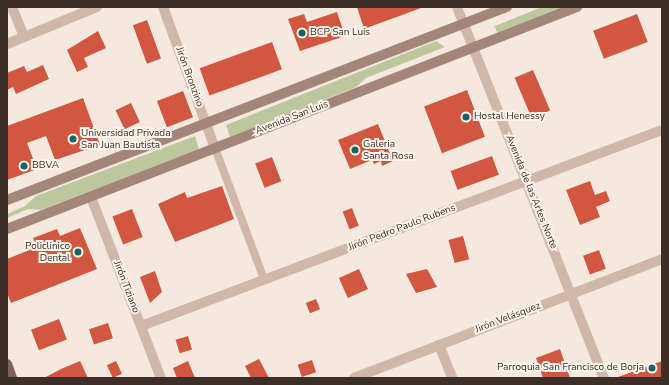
<!DOCTYPE html>
<meta charset="utf-8">
<style>
body{margin:0}
#map{position:relative;width:669px;height:385px;overflow:hidden;background:#f5e9df;font-family:"Nunito Sans",sans-serif}
div>[style]{position:absolute}
[style*='--x']{left:calc(var(--x)*1px);top:calc(var(--y)*1px);width:calc(var(--w)*1px);rotate:calc(var(--a)*1deg)}
.green>*{inset:0;background:#bcc79d}
.building>*{inset:0;background:#d25740;transform-origin:0 0}
.pedestrian>*{height:8px;margin:-4px;padding:0 4px;transform-origin:4px;border-radius:4px;background:#d0b7a9}
.minor>*{height:10px;margin:-5px;padding:0 5px;transform-origin:5px;border-radius:5px;background:#d0b7a9}
.tertiary>*{height:10px;margin:-5px;padding:0 5px;transform-origin:5px;border-radius:5px;background:#d0b7a9}
.secondary>*{height:10px;margin:-5px;padding:0 5px;transform-origin:5px;border-radius:5px;background:#a4857a}
.primary>*{height:10px;margin:-5px;padding:0 5px;transform-origin:5px;border-radius:5px;background:#7f6359}
.dots>*{width:11px;height:11px;translate:-50% -50%;box-sizing:border-box;border:2px solid #fcf4ec;border-radius:50%}
span{translate:-50% -50%;white-space:nowrap;text-align:center;line-height:1.15;-webkit-text-stroke:4px #fcf4ec;paint-order:stroke}
.poi-label{font-size:10px;color:#3c2e29}
.left{translate:0 -50%;text-align:left}
.right{translate:-100% -50%;text-align:right}
.street-label{font-size:10px;color:#3c2e29}
.frame{position:absolute;inset:0;border:8px solid #3c2e29;pointer-events:none}
</style>
<div id="map">
<div class="green">
<div style="clip-path:polygon(542px 7px,565px 7px,497px 33px,495px 26px)"></div>
<div style="clip-path:polygon(436px 41px,445px 47px,366px 78px,356px 87px,230px 137px,226px 125px)"></div>
<div style="clip-path:polygon(195px 136px,199px 149px,41px 210px,28px 209px,7px 218px,7px 214px,25px 206px,36px 196px)"></div>
</div>
<div class="building">
<div style="clip-path:polygon(357px 7px,421px 7px,421px 8px,364px 29px)"></div>
<div style="clip-path:polygon(337px 12px,345px 36px,300px 51px,288px 19px,304px 14px,307px 22px)"></div>
<div style="left:637px;top:14px;width:30px;height:47px;rotate:69deg"></div>
<div style="left:147px;top:20px;width:41px;height:15px;rotate:70deg"></div>
<div style="clip-path:polygon(98px 31px,106px 48px,84px 58px,88px 67px,77px 72px,67px 50px)"></div>
<div style="left:272px;top:42px;width:29px;height:77px;rotate:70deg"></div>
<div style="clip-path:polygon(43px 65px,49px 79px,16px 94px,13px 87px,7px 90px,7px 73px,24px 66px,27px 72px)"></div>
<div style="left:533px;top:70px;width:44px;height:20px;rotate:67deg"></div>
<div style="left:467px;top:90px;width:50px;height:46px;rotate:69deg"></div>
<div style="left:183px;top:91px;width:28px;height:28px;rotate:69deg"></div>
<div style="clip-path:polygon(83px 98px,100px 145px,55px 160px,46px 136px,27px 143px,37px 169px,7px 180px,7px 126px)"></div>
<div style="left:131px;top:103px;width:21px;height:17px;rotate:65deg"></div>
<div style="clip-path:polygon(378px 124px,393px 161px,382px 166px,381px 161px,374px 164px,372px 160px,350px 169px,338px 140px)"></div>
<div style="left:492px;top:156px;width:20px;height:44px;rotate:70deg"></div>
<div style="left:272px;top:157px;width:26px;height:18px;rotate:69deg"></div>
<div style="clip-path:polygon(590px 181px,595px 195px,606px 191px,610px 201px,596px 207px,600px 217px,580px 225px,566px 190px)"></div>
<div style="clip-path:polygon(222px 186px,234px 219px,175px 242px,158px 204px,185px 192px,187px 198px)"></div>
<div style="left:352px;top:208px;width:19px;height:10px;rotate:69deg"></div>
<div style="left:132px;top:209px;width:30px;height:21px;rotate:69deg"></div>
<div style="clip-path:polygon(80px 228px,97px 269px,11px 303px,7px 293px,7px 259px,37px 247px,33px 238px,57px 229px,60px 236px)"></div>
<div style="left:463px;top:236px;width:24px;height:15px;rotate:75deg"></div>
<div style="left:599px;top:250px;width:20px;height:17px;rotate:70deg"></div>
<div style="left:359px;top:269px;width:22px;height:22px;rotate:66deg"></div>
<div style="clip-path:polygon(427px 269px,437px 287px,416px 293px,406px 274px)"></div>
<div style="clip-path:polygon(155px 271px,162px 292px,150px 303px,140px 277px)"></div>
<div style="left:316px;top:299px;width:11px;height:11px;rotate:68deg"></div>
<div style="left:59px;top:319px;width:22px;height:30px;rotate:69deg"></div>
<div style="left:108px;top:323px;width:16px;height:20px;rotate:72deg"></div>
<div style="left:188px;top:336px;width:14px;height:13px;rotate:73deg"></div>
<div style="clip-path:polygon(560px 349px,570px 378px,543px 378px,536px 358px)"></div>
<div style="clip-path:polygon(259px 359px,269px 378px,251px 378px,245px 366px)"></div>
<div style="left:312px;top:360px;width:13px;height:15px;rotate:72deg"></div>
<div style="clip-path:polygon(80px 361px,88px 378px,44px 378px,61px 369px)"></div>
<div style="left:116px;top:361px;width:14px;height:10px;rotate:65deg"></div>
<div style="clip-path:polygon(188px 361px,195px 378px,177px 378px,173px 368px)"></div>
<div style="clip-path:polygon(662px 361px,662px 378px,618px 378px,618px 377px)"></div>
</div>
<div class="pedestrian">
<div style="--x:215;--y:148;--w:140;--a:69.5"></div>
</div>
<div class="minor">
<div style="--x:12;--y:7;--w:32;--a:68"></div>
<div style="--x:163;--y:7;--w:150;--a:69.8"></div>
<div style="--x:7;--y:44;--w:97;--a:-22.3"></div>
<div style="--x:91;--y:197;--w:194;--a:68.9"></div>
<div style="--x:141;--y:326;--w:557;--a:-20.62"></div>
<div style="--x:439;--y:345;--w:35;--a:68"></div>
<div style="--x:354;--y:378;--w:330;--a:-21.1"></div>
</div>
<div class="tertiary">
<div style="--x:457;--y:7;--w:399;--a:68.4"></div>
</div>
<div class="secondary">
<div style="--x:7;--y:200;--w:536;--a:-21.11"></div>
<div style="--x:7;--y:229;--w:612;--a:-21.28"></div>
</div>
<div class="primary">
<div style="--x:7;--y:364;--w:15;--a:70"></div>
</div>
<div class="dots">
<div style="left:302px;top:33px;background:#1a6362"></div>
<div style="left:466px;top:117px;background:#1a6362"></div>
<div style="left:73px;top:139px;background:#1a6362"></div>
<div style="left:355px;top:150px;background:#1a6362"></div>
<div style="left:24px;top:166px;background:#1a6362"></div>
<div style="left:78px;top:252px;background:#1a6362"></div>
<div style="left:652px;top:368px;background:#1a6362"></div>
</div>
<div class="poi-label">
<span class="left" style="left:310px;top:33px">BCP San Luis</span>
<span class="left" style="left:474px;top:117px">Hostal Henessy</span>
<span class="left" style="left:81px;top:139px">Universidad Privada<br>San Juan Bautista</span>
<span class="left" style="left:363px;top:150px">Galeria<br>Santa Rosa</span>
<span class="left" style="left:32px;top:166px">BBVA</span>
<span class="right" style="left:70px;top:252px">Policlinico<br>Dental</span>
<span class="right" style="left:644px;top:368px">Parroquia San Francisco de Borja</span>
</div>
<div class="street-label">
<span style="left:189px;top:77px;rotate:70deg">Jirón Bronzino</span>
<span style="left:292px;top:118px;rotate:-21deg">Avenida San Luis</span>
<span style="left:531px;top:192px;rotate:68deg">Avenida de las Artes Norte</span>
<span style="left:402px;top:228px;rotate:-21deg">Jirón Pedro Paulo Rubens</span>
<span style="left:126px;top:287px;rotate:69deg">Jirón Tiziano</span>
<span style="left:508px;top:318px;rotate:-21deg">Jirón Velásquez</span>
</div>
<div class="frame"></div>
</div>
